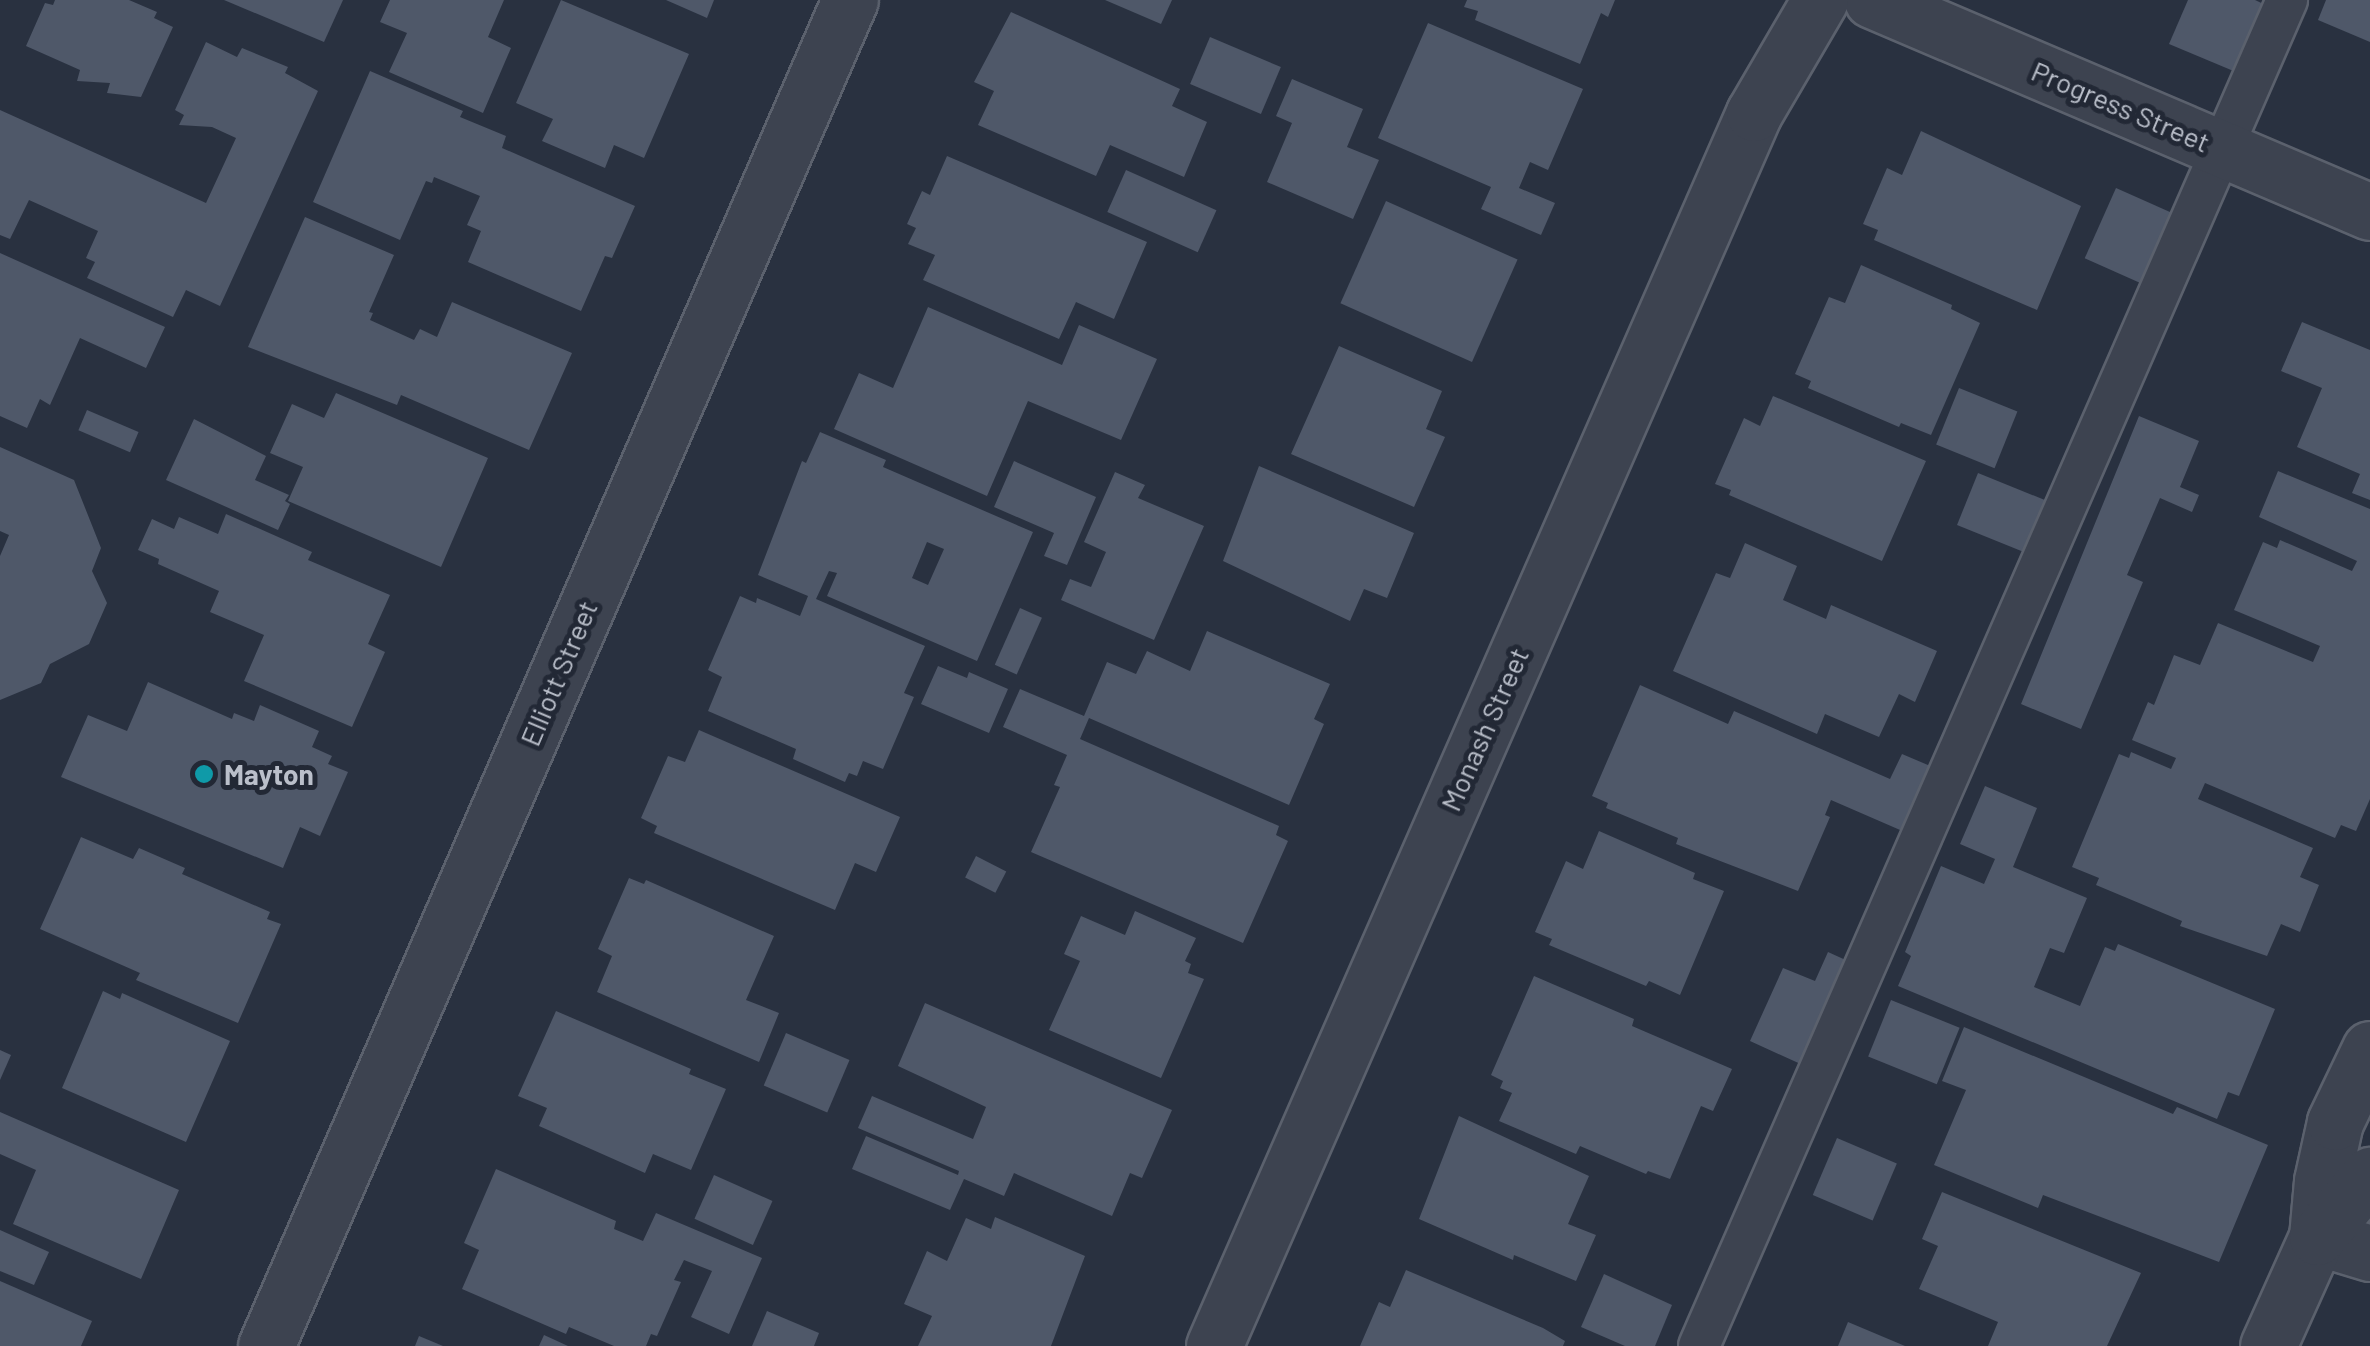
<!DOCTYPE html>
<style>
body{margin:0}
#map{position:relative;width:2370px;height:1346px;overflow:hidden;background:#293140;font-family:Barlow,sans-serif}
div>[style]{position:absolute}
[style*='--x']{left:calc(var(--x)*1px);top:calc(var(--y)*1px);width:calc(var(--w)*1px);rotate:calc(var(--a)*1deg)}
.building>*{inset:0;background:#4f5869;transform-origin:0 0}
.roads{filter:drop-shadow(2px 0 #5b616d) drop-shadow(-2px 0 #5b616d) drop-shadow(0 2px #5b616d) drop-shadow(0 -2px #5b616d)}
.lane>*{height:40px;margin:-20px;padding:0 20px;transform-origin:20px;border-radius:20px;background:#3d4350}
.street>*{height:55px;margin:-27.5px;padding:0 27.5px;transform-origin:27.5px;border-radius:27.5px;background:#3d4350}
.dots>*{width:28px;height:28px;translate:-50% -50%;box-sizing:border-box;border:5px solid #222835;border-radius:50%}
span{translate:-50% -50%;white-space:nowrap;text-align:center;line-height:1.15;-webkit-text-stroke:10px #222835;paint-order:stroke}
.street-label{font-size:28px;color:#babfca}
.poi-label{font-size:28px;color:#babfca;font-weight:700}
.left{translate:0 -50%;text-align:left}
</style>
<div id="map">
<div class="building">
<div style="clip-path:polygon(55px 0,129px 0,157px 12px,154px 18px,173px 27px,141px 97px,107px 93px,110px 83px,77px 81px,80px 70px,26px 46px,45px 3px,53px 5px)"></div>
<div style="clip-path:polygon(224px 0,343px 0,324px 42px)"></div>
<div style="clip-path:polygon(390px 0,504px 0,488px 37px,511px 48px,483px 113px,389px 72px,407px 33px,380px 22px)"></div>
<div style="clip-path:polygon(561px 0,689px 54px,644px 158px,614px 145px,605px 168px,542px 141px,553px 119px,516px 103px)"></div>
<div style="clip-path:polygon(666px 0,714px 0,707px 18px)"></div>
<div style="clip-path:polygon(1105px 0,1172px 0,1161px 24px)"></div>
<div style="clip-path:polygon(1467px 0,1615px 0,1608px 17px,1601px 13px,1580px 64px,1475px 20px,1478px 11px,1464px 7px)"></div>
<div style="clip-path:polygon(2188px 0,2255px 0,2272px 8px,2243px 75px,2169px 44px)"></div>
<div style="clip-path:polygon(2326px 0,2370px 0,2370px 42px,2318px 20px)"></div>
<div style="clip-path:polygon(1011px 12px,1180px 89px,1172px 106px,1207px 122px,1184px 177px,1110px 145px,1096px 176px,978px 125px,994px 91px,974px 82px)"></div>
<div style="clip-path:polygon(1428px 23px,1583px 89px,1548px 170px,1530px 162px,1519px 188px,1555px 203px,1541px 235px,1481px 209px,1491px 187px,1378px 138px)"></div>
<div style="left:1210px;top:37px;width:77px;height:51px;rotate:23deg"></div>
<div style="clip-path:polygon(206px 42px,237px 57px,242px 48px,288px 67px,285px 73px,318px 91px,220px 306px,186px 290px,173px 317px,87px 278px,95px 262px,86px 258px,98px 231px,29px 200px,10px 239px,0 235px,0 110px,206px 203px,236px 138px,212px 127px,179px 125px,184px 115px,175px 110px)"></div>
<div style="clip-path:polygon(370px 71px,463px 111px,460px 117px,506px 136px,502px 148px,635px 206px,612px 258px,605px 256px,581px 311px,468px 262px,481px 231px,467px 225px,480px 196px,434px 177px,432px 183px,426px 181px,400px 240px,313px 202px)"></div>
<div style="clip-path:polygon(1292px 79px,1363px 109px,1347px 147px,1379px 160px,1353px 219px,1267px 182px,1292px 123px,1276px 116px)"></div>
<div style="clip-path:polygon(1921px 131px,2081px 206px,2037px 310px,1874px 240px,1878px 230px,1863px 224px,1887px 168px,1902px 175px)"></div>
<div style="clip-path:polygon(947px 156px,1147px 242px,1114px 319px,1076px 302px,1059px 339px,923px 280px,935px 255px,908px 244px,916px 228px,907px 224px,922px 191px,930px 195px)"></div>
<div style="left:1126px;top:170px;width:99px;height:46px;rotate:24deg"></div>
<div style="left:2116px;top:188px;width:64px;height:77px;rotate:24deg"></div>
<div style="left:1386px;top:201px;width:144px;height:112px;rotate:24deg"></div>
<div style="clip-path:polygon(305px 217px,394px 255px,369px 312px,373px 313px,370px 320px,414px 340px,420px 329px,437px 337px,452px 302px,572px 353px,529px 450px,401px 395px,397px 405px,248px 347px)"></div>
<div style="clip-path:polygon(0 253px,165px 327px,146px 368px,80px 338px,50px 405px,40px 399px,27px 428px,0 416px)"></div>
<div style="clip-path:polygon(1861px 265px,1952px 305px,1951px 309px,1980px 323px,1931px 435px,1901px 423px,1899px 427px,1808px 388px,1811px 381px,1795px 374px,1829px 297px,1845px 303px)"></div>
<div style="clip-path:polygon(928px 307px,1062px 365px,1079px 325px,1157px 359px,1121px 440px,1028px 401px,987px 496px,834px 429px,859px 373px,893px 388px)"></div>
<div style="clip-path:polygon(2302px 322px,2370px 350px,2370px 500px,2352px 493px,2360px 474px,2297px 447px,2322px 388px,2281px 371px)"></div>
<div style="clip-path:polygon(1339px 346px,1442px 391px,1426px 429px,1445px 437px,1414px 507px,1291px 454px)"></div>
<div style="left:1959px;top:388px;width:63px;height:61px;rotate:22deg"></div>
<div style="clip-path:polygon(336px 393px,488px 458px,441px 567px,288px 501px,303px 467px,270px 453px,292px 404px,324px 418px)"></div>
<div style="clip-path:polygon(1773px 396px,1926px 461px,1882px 561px,1729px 495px,1731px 490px,1715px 484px,1744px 418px,1760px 426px)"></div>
<div style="left:87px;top:410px;width:56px;height:22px;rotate:23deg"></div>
<div style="clip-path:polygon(2139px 416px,2199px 441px,2180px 487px,2199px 495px,2192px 512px,2160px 498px,2127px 575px,2143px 582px,2081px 729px,2021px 704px)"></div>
<div style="clip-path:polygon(194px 419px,266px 456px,255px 480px,289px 495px,285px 501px,290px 504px,278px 530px,166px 480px)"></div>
<div style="clip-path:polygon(evenodd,820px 432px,886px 460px,883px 467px,1033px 532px,977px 661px,827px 596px,837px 573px,829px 571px,816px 599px,925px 646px,904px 693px,914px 697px,883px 769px,863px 761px,857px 776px,849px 773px,845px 782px,793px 759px,796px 749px,708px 711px,722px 677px,708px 670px,740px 596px,756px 603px,757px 598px,800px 616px,808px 596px,758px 575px,802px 461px,806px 463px,820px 432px,927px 542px,944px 549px,928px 585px,912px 578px,927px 542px)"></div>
<div style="clip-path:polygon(0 447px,74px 480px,101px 548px,92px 571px,107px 603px,89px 644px,50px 664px,41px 683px,0 700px,0 556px,9px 535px,0 531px)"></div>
<div style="clip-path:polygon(1014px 461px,1096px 497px,1067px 565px,1044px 556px,1054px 533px,994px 507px)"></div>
<div style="clip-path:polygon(1259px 466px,1414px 533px,1387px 598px,1364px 589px,1350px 621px,1223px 561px)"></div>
<div style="clip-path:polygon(2278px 471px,2370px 509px,2370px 799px,2356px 831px,2341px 825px,2335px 838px,2205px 783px,2198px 799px,2313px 848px,2300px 877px,2319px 885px,2300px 932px,2281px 924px,2267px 956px,2180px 926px,2182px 921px,2096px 885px,2099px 878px,2072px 867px,2119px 754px,2129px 758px,2131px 752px,2171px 769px,2176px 758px,2132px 740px,2148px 702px,2154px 705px,2174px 655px,2200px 665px,2218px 623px,2313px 662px,2320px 646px,2234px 610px,2263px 542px,2277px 548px,2280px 540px,2352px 571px,2357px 561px,2259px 517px)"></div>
<div style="clip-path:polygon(1115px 472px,1145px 485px,1138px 498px,1204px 526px,1154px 640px,1061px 600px,1070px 579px,1091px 587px,1106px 552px,1084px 542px)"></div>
<div style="left:1978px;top:473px;width:74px;height:56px;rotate:22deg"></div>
<div style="clip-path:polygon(226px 514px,312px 552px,308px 560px,390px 595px,368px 644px,385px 652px,352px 727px,244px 681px,264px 635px,210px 612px,219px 591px,158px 564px,159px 559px,138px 550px,152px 519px,174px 529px,179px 517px,218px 534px)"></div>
<div style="clip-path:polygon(1745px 543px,1797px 566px,1783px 600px,1826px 619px,1831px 605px,1937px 651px,1915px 702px,1899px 694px,1879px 737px,1825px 714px,1817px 734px,1673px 671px,1716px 573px,1730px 578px)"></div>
<div style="left:1020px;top:608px;width:24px;height:62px;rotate:24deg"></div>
<div style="clip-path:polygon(1207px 631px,1330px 684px,1314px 719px,1324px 724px,1289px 805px,1089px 718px,1080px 739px,1279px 826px,1276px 835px,1288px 841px,1243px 943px,1031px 852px,1060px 787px,1054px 785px,1067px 755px,1003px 727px,1020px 689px,1084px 716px,1107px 662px,1136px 674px,1147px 651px,1190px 671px)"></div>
<div style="clip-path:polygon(938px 666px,967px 678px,969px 672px,1008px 689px,989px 733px,921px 704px)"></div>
<div style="clip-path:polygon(148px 682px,232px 719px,234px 713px,254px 721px,260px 705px,319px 731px,312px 747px,332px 756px,328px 764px,348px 772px,320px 836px,300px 827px,283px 868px,61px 777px,88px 715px,127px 731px)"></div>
<div style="clip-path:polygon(1640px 685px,1728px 724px,1734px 711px,1890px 779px,1902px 754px,1935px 768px,1907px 833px,1831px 800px,1825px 815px,1830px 817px,1798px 891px,1676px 844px,1678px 838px,1606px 808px,1608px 803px,1592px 796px)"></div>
<div style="clip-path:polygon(699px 730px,900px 817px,876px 872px,855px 863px,835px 910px,654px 833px,657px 826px,641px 818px,668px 756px,685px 762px)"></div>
<div style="clip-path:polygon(1985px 786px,2037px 808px,2013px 867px,2087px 898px,2064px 953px,2050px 948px,2034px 987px,2080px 1006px,2105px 947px,2115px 951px,2118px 944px,2275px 1009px,2239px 1096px,2228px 1092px,2217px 1119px,1898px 986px,1911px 956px,1905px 952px,1941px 866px,1984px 884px,1995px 859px,1960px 844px)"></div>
<div style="clip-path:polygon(1599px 831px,1695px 873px,1693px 879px,1724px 891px,1680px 995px,1649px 981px,1646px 986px,1549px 945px,1552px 939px,1535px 932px,1566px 861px,1583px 869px)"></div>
<div style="clip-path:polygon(81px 837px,133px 859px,139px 848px,185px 868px,182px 874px,270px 912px,267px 919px,281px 924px,238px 1023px,136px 980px,140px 973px,40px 929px)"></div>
<div style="left:976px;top:856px;width:34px;height:24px;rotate:27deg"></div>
<div style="clip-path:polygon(629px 878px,644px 884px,646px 880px,774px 936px,746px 1000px,779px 1013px,759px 1062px,597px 992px,612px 956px,598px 949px)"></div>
<div style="clip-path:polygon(1135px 911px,1196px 938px,1185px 961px,1191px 964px,1188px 973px,1204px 979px,1161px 1078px,1049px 1030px,1080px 961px,1064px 954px,1081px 916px,1125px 935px)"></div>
<div style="clip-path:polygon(1828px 952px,1850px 962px,1805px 1066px,1750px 1041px,1783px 968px,1815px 981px)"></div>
<div style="clip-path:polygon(1534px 976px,1634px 1019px,1632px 1026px,1732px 1069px,1713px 1111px,1701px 1106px,1670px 1179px,1648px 1171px,1646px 1174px,1580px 1146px,1576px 1154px,1499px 1121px,1512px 1093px,1500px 1088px,1503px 1081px,1491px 1075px)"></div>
<div style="clip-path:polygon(103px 991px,120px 999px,122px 993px,230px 1041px,186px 1142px,62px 1088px)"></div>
<div style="left:1891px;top:1000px;width:74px;height:61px;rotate:22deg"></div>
<div style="clip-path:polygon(925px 1003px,1172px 1110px,1142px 1178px,1130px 1173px,1112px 1216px,1014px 1173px,1004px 1196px,964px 1179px,950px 1210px,852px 1169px,866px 1136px,958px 1175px,959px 1171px,858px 1128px,872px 1096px,973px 1139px,986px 1107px,898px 1066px)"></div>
<div style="clip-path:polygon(556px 1011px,691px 1069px,689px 1074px,726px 1089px,691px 1170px,653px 1154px,645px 1173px,539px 1126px,547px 1108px,518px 1096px)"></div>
<div style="clip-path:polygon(1964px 1027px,2173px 1114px,2177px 1107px,2268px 1145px,2219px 1262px,2043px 1195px,2038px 1208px,1934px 1165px,1966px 1090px,1942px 1081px)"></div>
<div style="left:786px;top:1033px;width:69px;height:57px;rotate:23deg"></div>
<div style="clip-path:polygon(0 1050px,11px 1055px,0 1080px)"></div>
<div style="clip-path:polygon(0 1112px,179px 1190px,141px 1279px,13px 1224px,36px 1170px,0 1154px)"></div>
<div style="clip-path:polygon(1459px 1116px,1589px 1176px,1568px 1224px,1596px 1235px,1576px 1281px,1514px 1255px,1513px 1260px,1419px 1219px)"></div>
<div style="left:1837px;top:1138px;width:65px;height:62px;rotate:23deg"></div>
<div style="clip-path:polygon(496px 1169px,616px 1221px,614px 1229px,643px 1241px,656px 1213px,762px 1258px,729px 1334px,691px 1317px,712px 1271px,684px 1260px,674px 1280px,681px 1282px,657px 1336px,651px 1334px,646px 1346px,614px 1346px,569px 1327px,566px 1334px,462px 1289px,479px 1250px,464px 1243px)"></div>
<div style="left:714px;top:1175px;width:64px;height:48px;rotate:24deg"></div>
<div style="clip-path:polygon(1942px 1192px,2141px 1273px,2107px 1346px,1988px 1346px,1998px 1322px,1919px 1289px,1938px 1246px,1922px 1239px)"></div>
<div style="clip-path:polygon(995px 1217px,1085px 1256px,1051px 1346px,918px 1346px,932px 1316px,904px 1304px,927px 1251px,947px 1261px,966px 1218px,991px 1229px)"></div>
<div style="clip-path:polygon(0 1230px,49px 1252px,34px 1285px,0 1271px)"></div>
<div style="clip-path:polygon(1406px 1270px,1543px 1328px,1565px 1341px,1563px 1346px,1360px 1346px,1379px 1302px,1390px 1307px)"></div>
<div style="clip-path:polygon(1604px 1274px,1672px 1305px,1655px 1346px,1625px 1346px,1581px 1327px)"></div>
<div style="clip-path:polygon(0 1281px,92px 1321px,81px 1346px,0 1346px)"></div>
<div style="clip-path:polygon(767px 1311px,819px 1333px,814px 1346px,752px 1346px)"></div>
<div style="clip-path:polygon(1848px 1322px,1905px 1346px,1838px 1346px)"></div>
<div style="clip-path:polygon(544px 1335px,568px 1346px,539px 1346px)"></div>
<div style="clip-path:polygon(419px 1336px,443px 1346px,415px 1346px)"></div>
</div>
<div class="roads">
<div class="lane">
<div style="--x:1699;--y:1346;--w:1469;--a:-66.4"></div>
</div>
<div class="street">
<div style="--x:1872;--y:0;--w:541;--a:23.06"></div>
<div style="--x:2317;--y:1237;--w:56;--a:-84.9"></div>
<div style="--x:2322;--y:1181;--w:60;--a:-77.6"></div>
<div style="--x:2335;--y:1122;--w:81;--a:-64.4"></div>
<div style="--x:2317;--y:1237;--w:55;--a:16.8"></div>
<div style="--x:266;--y:1346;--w:1467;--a:-66.55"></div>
<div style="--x:1214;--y:1346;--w:1346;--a:-66.35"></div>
<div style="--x:1754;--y:113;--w:131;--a:-59.7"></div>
<div style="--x:2268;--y:1346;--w:120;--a:-65.8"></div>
<div style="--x:2317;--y:1237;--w:82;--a:-49.5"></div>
</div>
</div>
<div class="dots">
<div style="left:204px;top:774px;background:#0f9aa8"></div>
</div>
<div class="street-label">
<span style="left:2121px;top:106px;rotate:23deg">Progress Street</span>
<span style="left:558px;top:673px;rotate:-67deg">Elliott Street</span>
<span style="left:1484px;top:729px;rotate:-66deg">Monash Street</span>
</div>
<div class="poi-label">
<span class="left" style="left:224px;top:774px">Mayton</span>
</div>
</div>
